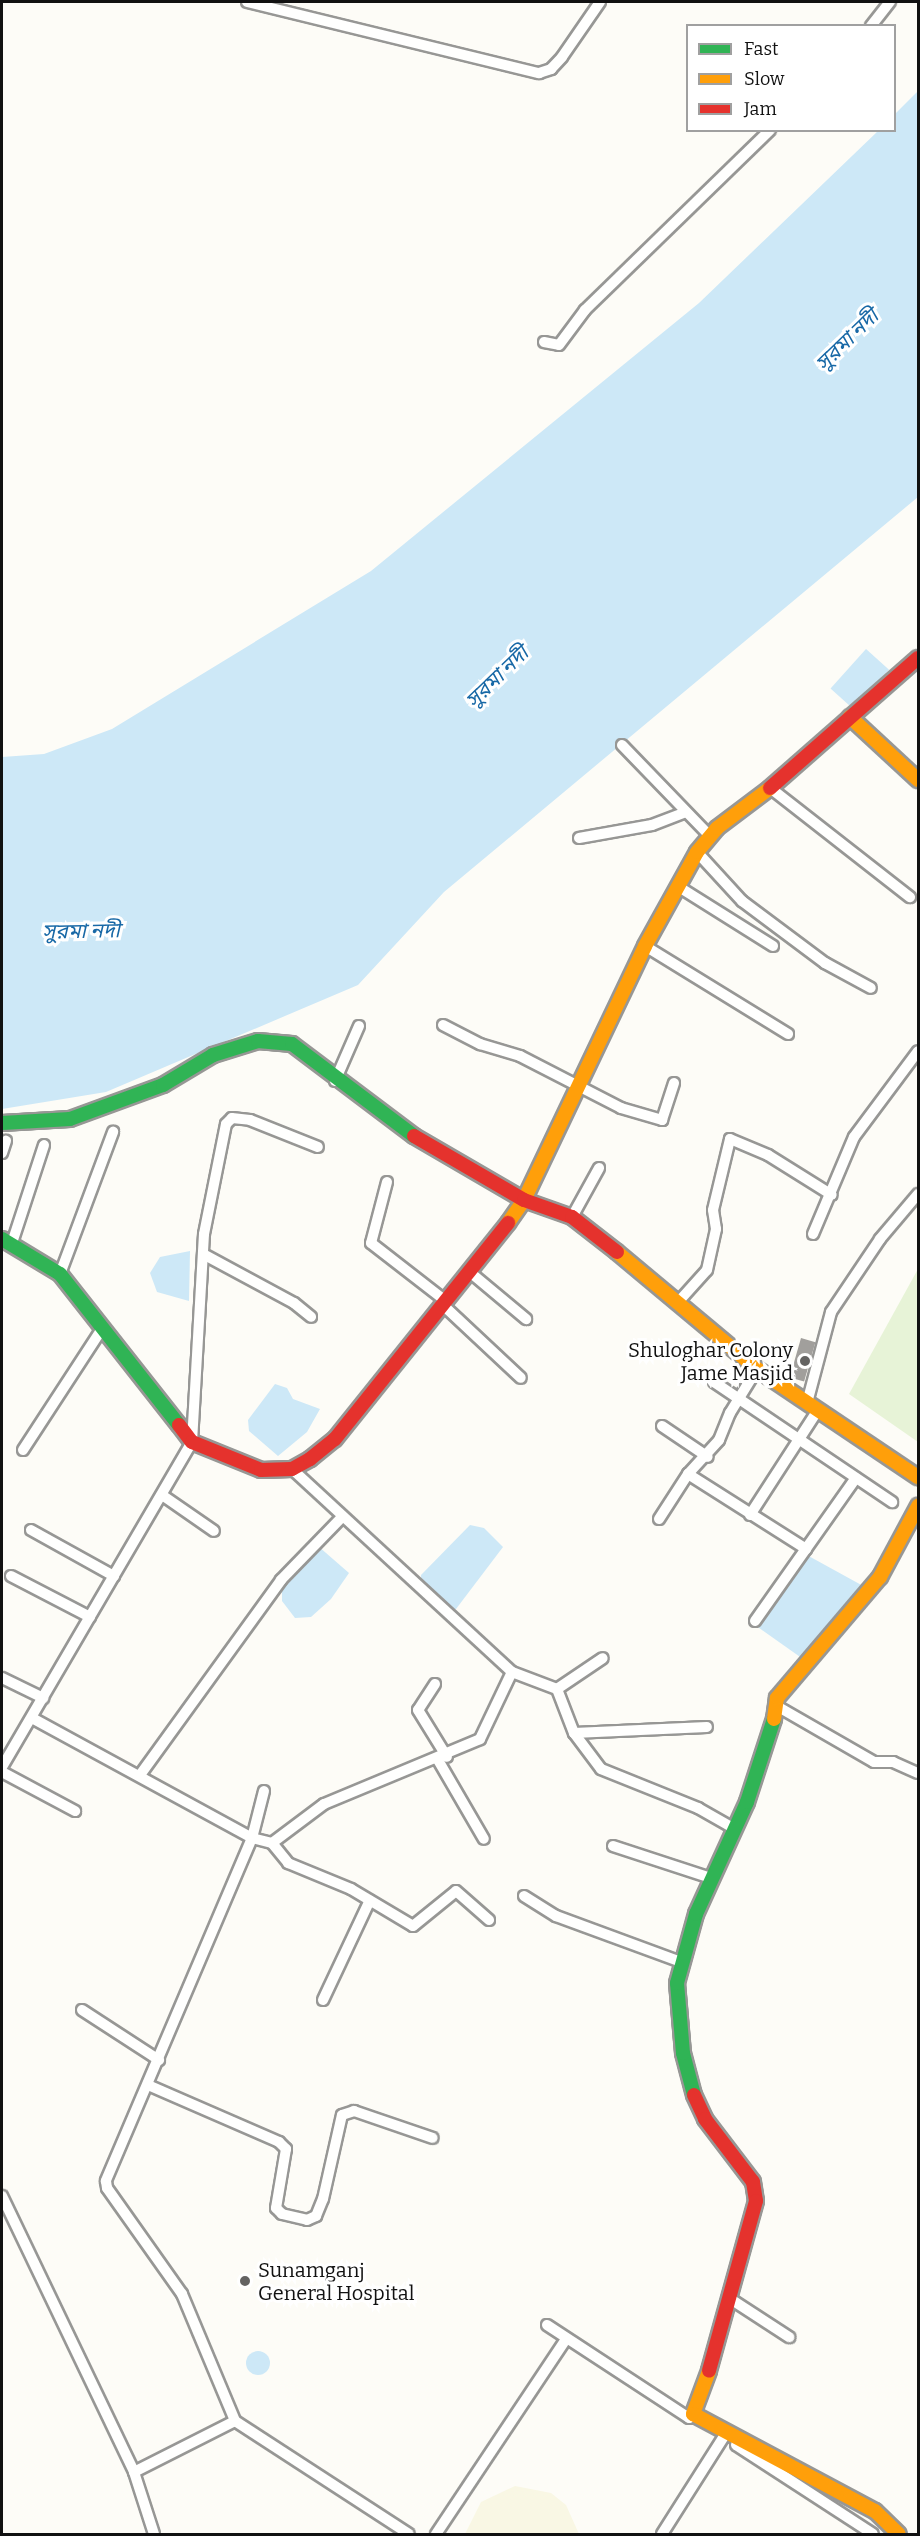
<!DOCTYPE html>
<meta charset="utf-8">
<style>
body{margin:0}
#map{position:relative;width:920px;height:2536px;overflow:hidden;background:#fdfcf7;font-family:Bitter,"Noto Sans Bengali",serif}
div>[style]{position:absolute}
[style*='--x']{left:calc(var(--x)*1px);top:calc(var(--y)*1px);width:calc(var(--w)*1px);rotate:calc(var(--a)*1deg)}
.farmland>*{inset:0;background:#f9f7e4}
.green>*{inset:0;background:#e7f3d7}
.water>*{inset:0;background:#cde8f7;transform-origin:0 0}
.round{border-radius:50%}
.building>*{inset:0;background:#a19f9c;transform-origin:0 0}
.roads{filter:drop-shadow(2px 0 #979795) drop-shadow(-2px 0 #979795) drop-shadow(0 2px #979795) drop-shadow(0 -2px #979795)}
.street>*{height:10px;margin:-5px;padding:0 5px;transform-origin:5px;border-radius:5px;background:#fffffe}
.fast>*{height:14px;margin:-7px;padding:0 7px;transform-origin:7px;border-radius:7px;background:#30b455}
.slow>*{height:14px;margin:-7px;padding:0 7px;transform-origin:7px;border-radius:7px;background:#ff9f0a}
.jam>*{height:14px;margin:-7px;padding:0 7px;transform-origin:7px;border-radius:7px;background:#e5322d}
.dots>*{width:16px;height:16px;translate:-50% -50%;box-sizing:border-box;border:3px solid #fff;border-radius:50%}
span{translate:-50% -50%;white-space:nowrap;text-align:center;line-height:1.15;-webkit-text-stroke:6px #fff;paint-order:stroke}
.poi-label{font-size:20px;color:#111}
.right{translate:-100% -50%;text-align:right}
.left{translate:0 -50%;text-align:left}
.water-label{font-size:21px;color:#1768a6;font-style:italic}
.frame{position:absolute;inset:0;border:3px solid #111;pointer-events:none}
.legend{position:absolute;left:686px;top:24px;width:210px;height:108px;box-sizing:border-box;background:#fff;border:2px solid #a0a0a0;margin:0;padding:8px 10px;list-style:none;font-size:18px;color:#111}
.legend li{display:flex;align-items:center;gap:12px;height:30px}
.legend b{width:30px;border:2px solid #a0a0a0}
</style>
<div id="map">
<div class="farmland">
<div style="clip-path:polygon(515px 2486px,551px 2493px,566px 2505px,579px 2534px,465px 2534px,481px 2502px)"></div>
</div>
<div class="green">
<div style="clip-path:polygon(918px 1269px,918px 1442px,849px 1394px)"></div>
</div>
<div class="water">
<div style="clip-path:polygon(918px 91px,918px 497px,444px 892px,358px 985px,106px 1092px,2px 1109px,2px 757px,44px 754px,112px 729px,371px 571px,699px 303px,878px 131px,894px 130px,895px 114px)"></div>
<div style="left:866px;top:649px;width:31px;height:53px;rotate:42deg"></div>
<div style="clip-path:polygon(190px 1251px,189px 1301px,157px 1292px,150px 1273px,160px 1257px)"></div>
<div style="clip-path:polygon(275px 1384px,287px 1388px,293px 1399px,320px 1409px,307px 1432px,278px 1456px,249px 1431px,248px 1420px)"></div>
<div style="clip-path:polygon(470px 1525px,484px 1528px,503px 1547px,456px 1609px,440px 1612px,422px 1599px,421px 1575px)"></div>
<div style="clip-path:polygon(318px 1546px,349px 1573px,331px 1599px,311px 1617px,295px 1618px,282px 1601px,282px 1590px)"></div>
<div style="clip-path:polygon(805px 1554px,865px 1587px,803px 1659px,755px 1625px)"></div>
<div class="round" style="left:246px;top:2351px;width:24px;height:24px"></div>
</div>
<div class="building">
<div style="left:801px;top:1338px;width:15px;height:41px;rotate:16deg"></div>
</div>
<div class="roads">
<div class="street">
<div style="--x:247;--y:2;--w:301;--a:13.7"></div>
<div style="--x:539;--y:73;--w:13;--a:-18"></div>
<div style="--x:551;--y:69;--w:16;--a:-47"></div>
<div style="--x:562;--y:57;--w:67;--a:-55.4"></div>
<div style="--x:871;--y:26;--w:31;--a:-52"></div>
<div style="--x:544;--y:342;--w:15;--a:11"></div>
<div style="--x:559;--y:345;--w:44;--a:-53.4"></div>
<div style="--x:585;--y:310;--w:258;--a:-44.2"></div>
<div style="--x:622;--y:745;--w:127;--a:46"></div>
<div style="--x:769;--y:787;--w:179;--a:38"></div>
<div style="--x:579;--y:838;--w:74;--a:-10.1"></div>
<div style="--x:652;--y:825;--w:34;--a:-21"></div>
<div style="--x:697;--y:852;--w:67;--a:47.4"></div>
<div style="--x:742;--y:901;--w:104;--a:36.8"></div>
<div style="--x:825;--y:963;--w:52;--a:28.5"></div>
<div style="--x:679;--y:887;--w:111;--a:32.1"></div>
<div style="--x:645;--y:946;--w:168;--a:31.6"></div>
<div style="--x:443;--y:1025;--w:42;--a:27.2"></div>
<div style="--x:480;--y:1044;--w:42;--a:16.7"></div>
<div style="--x:520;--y:1056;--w:114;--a:27.2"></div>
<div style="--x:621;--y:1108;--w:43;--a:16.3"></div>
<div style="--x:662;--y:1120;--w:39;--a:-72"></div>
<div style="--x:335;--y:1081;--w:60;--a:-66.4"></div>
<div style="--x:2;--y:1153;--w:13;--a:-72"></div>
<div style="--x:387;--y:1182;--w:63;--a:104.7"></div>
<div style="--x:371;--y:1243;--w:96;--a:37.8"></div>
<div style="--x:572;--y:1217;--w:56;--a:-61.1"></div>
<div style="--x:813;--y:1234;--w:105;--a:-67.1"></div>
<div style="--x:854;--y:1137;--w:107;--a:-53.3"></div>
<div style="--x:12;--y:1243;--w:103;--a:-71.9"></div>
<div style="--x:203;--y:1254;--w:103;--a:28.3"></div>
<div style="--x:294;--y:1303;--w:22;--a:39"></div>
<div style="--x:471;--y:1273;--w:72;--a:39.9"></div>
<div style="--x:60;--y:1274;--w:152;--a:-69.5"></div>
<div style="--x:680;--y:1300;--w:40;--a:-48"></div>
<div style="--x:707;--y:1270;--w:42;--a:-77.6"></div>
<div style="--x:716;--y:1229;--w:19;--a:-99"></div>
<div style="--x:713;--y:1210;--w:73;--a:-76.5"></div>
<div style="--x:730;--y:1139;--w:41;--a:22.8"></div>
<div style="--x:768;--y:1155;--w:75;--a:32"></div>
<div style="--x:444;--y:1306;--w:105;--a:43.1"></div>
<div style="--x:714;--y:1382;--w:215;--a:34"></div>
<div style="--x:807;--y:1403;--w:94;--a:-75.2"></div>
<div style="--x:831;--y:1312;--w:88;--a:-56.1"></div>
<div style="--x:880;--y:1239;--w:59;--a:-49.8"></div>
<div style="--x:662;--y:1426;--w:55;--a:34"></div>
<div style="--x:23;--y:1450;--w:145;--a:-56.9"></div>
<div style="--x:292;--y:1469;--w:299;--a:42.7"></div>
<div style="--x:512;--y:1672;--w:48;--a:20.7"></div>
<div style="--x:557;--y:1689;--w:55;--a:-34"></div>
<div style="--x:688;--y:1474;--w:140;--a:32.4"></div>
<div style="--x:162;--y:1495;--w:63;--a:34.7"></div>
<div style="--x:750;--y:1515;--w:125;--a:-57.1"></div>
<div style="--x:659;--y:1519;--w:54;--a:-57.2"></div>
<div style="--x:688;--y:1474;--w:46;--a:-47.6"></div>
<div style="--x:719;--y:1440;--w:29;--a:-68"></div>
<div style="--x:730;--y:1413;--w:52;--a:-58.5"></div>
<div style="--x:31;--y:1530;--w:95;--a:29"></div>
<div style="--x:11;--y:1576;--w:89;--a:27.4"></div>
<div style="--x:755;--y:1621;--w:175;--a:-54.8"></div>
<div style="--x:2;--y:1678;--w:46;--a:26"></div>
<div style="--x:435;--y:1684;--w:31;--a:123"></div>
<div style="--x:418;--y:1710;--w:55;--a:58.3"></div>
<div style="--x:557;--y:1689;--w:47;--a:68.9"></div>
<div style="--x:574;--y:1733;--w:45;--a:53.1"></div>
<div style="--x:601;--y:1769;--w:105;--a:21.9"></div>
<div style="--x:698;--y:1808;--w:43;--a:29.6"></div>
<div style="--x:775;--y:1705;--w:114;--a:29.9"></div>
<div style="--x:874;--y:1762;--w:19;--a:0"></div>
<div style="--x:893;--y:1762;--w:27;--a:24"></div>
<div style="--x:32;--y:1718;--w:251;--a:28.6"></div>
<div style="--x:252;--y:1838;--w:21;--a:14"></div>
<div style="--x:272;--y:1843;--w:26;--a:51"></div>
<div style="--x:288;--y:1863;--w:68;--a:22.4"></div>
<div style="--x:351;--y:1889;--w:72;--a:30.8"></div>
<div style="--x:413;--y:1926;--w:55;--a:-39.1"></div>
<div style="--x:456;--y:1891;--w:44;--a:41.3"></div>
<div style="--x:574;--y:1733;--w:133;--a:-2.6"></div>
<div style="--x:438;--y:1760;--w:91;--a:59.8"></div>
<div style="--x:2;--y:1767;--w:376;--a:-59.7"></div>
<div style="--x:192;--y:1442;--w:208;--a:-86.7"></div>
<div style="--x:204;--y:1234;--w:112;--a:-78.7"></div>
<div style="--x:226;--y:1124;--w:8;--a:-45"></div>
<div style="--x:232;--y:1118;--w:18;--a:6"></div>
<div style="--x:250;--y:1120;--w:73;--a:21.7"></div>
<div style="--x:2;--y:1772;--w:83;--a:28.1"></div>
<div style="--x:140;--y:1775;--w:241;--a:-54.1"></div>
<div style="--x:281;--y:1580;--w:88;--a:-45.9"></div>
<div style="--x:264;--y:1791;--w:49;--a:104.3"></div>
<div style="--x:252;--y:1838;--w:373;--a:113.1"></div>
<div style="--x:106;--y:2181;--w:7;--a:82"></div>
<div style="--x:107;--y:2188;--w:130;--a:54.7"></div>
<div style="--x:182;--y:2294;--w:138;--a:67.3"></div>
<div style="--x:235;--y:2421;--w:207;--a:33"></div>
<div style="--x:272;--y:1843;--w:65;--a:-36.9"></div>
<div style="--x:324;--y:1804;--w:169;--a:-22.6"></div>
<div style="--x:480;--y:1739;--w:74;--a:-64.5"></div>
<div style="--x:613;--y:1846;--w:103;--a:18.1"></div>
<div style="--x:524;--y:1896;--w:38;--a:32"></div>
<div style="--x:556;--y:1916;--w:133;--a:20.2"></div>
<div style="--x:323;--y:2000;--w:110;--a:-64.8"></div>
<div style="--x:82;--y:2010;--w:92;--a:33"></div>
<div style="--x:148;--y:2085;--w:143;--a:23.5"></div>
<div style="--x:279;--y:2142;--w:10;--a:45"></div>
<div style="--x:286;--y:2149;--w:60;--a:99.6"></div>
<div style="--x:276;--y:2208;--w:8;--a:45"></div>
<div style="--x:282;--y:2214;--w:26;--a:13"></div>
<div style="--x:307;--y:2220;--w:10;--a:-24"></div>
<div style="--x:316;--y:2216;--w:18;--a:-68"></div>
<div style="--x:323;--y:2199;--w:86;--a:-77.3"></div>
<div style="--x:342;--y:2115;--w:13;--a:-18"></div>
<div style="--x:354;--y:2111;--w:83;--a:18.9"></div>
<div style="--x:2;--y:2196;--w:306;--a:64.4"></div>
<div style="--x:134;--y:2472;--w:65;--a:72.1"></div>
<div style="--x:729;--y:2298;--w:72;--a:33"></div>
<div style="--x:547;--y:2325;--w:170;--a:33.2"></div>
<div style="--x:689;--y:2418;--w:6;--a:-45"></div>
<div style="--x:736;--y:2445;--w:163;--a:33"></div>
<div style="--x:134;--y:2472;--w:113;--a:-26.8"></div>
<div style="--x:436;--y:2534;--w:234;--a:-56.3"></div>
<div style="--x:662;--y:2534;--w:114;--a:-57.6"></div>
</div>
<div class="fast">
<div style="--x:2;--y:1123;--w:68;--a:-3.4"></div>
<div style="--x:70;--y:1119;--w:99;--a:-20.1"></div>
<div style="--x:163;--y:1085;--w:58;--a:-31"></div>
<div style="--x:213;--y:1055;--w:47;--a:-17.3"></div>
<div style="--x:258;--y:1041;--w:34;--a:5"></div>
<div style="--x:292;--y:1044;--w:153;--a:37"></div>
<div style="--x:2;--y:1239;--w:68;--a:31.1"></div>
<div style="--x:60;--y:1274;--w:192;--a:51.8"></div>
<div style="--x:694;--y:2095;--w:43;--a:-104.7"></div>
<div style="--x:683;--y:2053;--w:70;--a:-94.9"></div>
<div style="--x:677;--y:1983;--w:72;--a:-74.6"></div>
<div style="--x:696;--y:1914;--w:123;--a:-65.5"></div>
<div style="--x:747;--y:1802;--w:87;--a:-72"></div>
</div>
<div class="slow">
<div style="--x:850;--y:717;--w:93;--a:42.8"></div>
<div style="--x:508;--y:1223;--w:28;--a:-55"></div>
<div style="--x:524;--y:1200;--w:281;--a:-64.5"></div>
<div style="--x:645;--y:946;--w:107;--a:-61"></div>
<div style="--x:697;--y:852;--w:31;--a:-50"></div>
<div style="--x:717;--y:828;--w:66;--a:-37"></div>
<div style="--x:617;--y:1252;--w:182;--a:39.9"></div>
<div style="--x:757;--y:1369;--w:194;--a:33.9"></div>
<div style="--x:774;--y:1719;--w:21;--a:-82"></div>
<div style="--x:777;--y:1698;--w:159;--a:-49.6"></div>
<div style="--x:880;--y:1577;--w:81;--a:-61.8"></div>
<div style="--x:709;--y:2371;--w:46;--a:110.4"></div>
<div style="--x:693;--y:2414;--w:206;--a:28.1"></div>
<div style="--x:875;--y:2511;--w:33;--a:44"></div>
</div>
<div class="jam">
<div style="--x:770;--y:788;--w:197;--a:-41.3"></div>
<div style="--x:414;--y:1136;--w:127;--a:30.2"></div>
<div style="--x:524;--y:1200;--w:51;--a:19.5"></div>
<div style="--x:572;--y:1217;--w:57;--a:37.9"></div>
<div style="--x:179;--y:1425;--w:21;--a:53"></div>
<div style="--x:192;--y:1442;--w:74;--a:22.1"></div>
<div style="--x:261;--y:1470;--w:31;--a:-2"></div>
<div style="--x:292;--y:1469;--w:21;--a:-29"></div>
<div style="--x:310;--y:1459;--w:32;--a:-39"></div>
<div style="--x:335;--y:1439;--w:277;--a:-51.3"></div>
<div style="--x:694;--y:2095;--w:26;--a:65"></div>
<div style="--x:705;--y:2119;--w:79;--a:52.7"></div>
<div style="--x:753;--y:2182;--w:19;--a:81"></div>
<div style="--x:756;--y:2201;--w:176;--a:105.5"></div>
</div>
</div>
<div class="dots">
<div style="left:805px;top:1361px;background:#646362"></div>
<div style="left:245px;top:2281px;background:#646362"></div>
</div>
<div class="poi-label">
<span class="right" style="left:793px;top:1362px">Shuloghar Colony<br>Jame Masjid</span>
<span class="left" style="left:258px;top:2282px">Sunamganj<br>General Hospital</span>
</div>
<div class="water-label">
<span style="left:847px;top:340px;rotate:-44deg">সুরমা নদী</span>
<span style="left:497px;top:677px;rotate:-44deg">সুরমা নদী</span>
<span style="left:81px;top:931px;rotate:-1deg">সুরমা নদী</span>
</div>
<div class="frame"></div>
<ul class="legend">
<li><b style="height:8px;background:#30b455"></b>Fast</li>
<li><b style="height:8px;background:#ff9f0a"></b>Slow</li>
<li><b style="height:8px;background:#e5322d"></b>Jam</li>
</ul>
</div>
